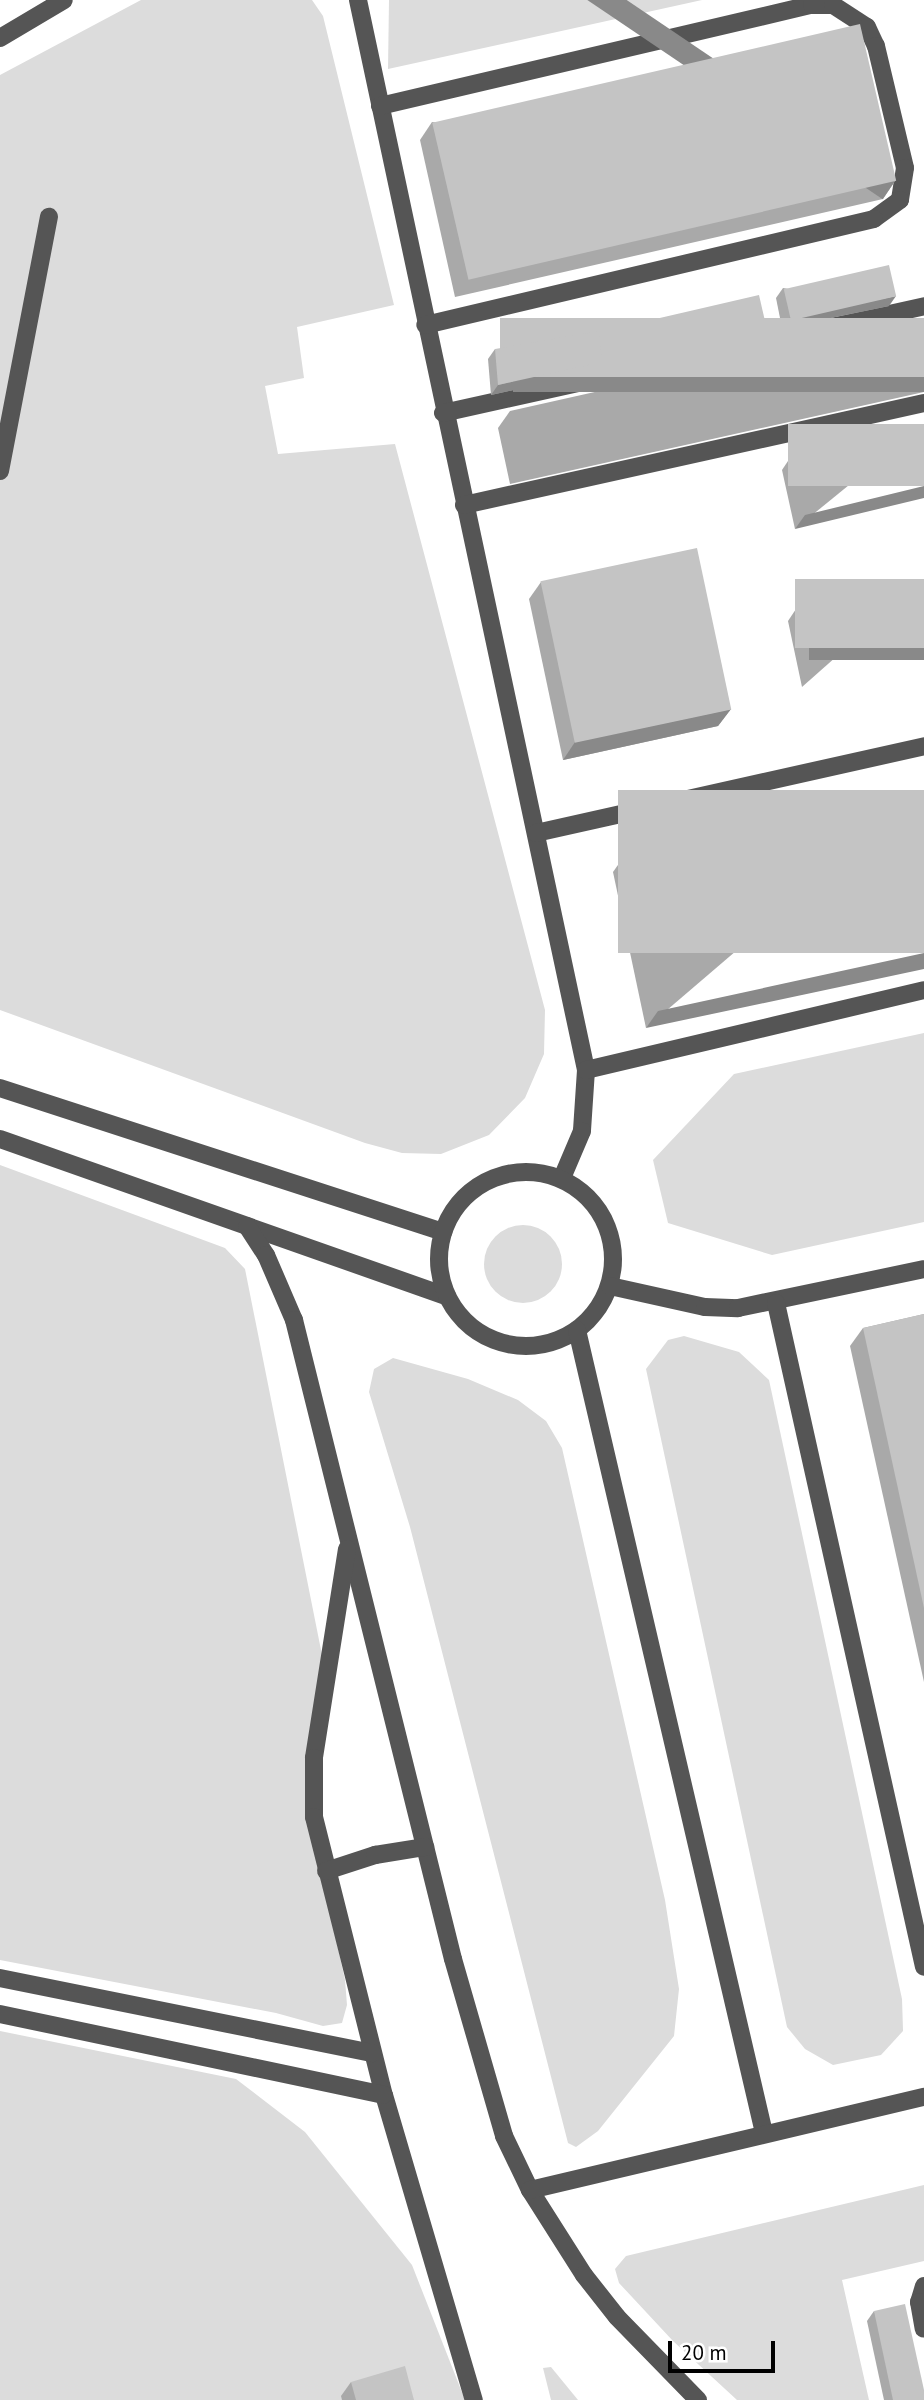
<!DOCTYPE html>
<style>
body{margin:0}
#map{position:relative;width:924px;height:2400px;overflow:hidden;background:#fff;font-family:"PT Sans",sans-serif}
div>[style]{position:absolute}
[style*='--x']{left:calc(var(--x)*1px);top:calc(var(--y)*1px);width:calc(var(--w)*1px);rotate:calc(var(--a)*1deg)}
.green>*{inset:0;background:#dcdcdc}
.round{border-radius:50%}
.minor>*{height:18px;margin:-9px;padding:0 9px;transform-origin:9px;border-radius:9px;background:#555}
.minor>.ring{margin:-9px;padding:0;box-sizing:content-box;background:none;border:18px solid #555;border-radius:50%}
.wall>*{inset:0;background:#a9a9a9}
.shaded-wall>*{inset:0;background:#898989;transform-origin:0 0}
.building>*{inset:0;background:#c4c4c4;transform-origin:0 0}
span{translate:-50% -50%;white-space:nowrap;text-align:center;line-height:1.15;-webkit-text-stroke:6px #fff;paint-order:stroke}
.scale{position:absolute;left:668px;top:2341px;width:107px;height:32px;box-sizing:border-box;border:4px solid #000;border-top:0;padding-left:9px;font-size:21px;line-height:24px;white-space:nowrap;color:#000;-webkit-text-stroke:5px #fff;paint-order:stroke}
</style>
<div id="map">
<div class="green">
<div style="clip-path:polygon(141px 0,312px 0,323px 16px,394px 305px,297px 327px,304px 378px,265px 386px,278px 454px,395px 444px,545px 1010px,544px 1054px,525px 1098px,489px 1135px,441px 1154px,402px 1153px,365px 1143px,0 1010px,0 75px)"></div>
<div style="clip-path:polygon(389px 0,702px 0,388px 69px)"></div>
<div style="clip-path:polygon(924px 1033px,924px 1222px,772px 1255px,668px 1223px,653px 1160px,734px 1074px)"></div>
<div style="clip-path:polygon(0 1165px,225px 1248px,245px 1269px,324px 1665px,315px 1844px,345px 1980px,347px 2005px,342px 2023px,323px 2026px,276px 2013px,0 1960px)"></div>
<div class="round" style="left:484px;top:1225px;width:78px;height:78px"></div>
<div style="clip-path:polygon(684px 1336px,739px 1352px,769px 1380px,902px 1999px,903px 2031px,881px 2055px,833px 2065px,805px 2049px,787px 2027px,646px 1369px,668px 1340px)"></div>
<div style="clip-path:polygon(393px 1358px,468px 1379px,518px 1400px,546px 1421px,562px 1448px,665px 1900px,679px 1989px,674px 2036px,598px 2131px,576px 2147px,568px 2143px,410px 1527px,369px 1392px,374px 1369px)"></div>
<div style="clip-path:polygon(0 2031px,236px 2079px,305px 2132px,412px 2265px,465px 2400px,0 2400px)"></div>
<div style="clip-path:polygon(924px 2185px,924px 2261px,842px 2280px,869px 2400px,737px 2400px,673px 2341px,619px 2283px,615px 2269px,626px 2256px)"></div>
<div style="clip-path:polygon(551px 2367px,578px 2400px,551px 2400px,543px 2368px)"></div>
</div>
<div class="minor">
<div style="--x:358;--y:0;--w:1094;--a:77.97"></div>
<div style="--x:586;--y:1070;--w:61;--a:93.8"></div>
<div style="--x:582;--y:1131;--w:51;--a:113.1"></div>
<div style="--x:0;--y:38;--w:74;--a:-30.7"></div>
<div style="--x:380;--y:106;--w:444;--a:-13.2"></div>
<div style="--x:812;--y:5;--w:21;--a:0"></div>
<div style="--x:833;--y:5;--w:40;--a:32.9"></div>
<div style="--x:867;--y:27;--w:21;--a:65"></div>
<div style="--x:876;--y:46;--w:125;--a:76.6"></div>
<div style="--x:905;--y:168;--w:32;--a:99"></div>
<div style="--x:900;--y:200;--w:32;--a:144"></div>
<div style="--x:874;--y:219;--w:461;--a:166.7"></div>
<div style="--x:443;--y:413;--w:493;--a:-12.5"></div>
<div style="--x:0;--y:471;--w:259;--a:-79.1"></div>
<div style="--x:464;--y:505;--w:471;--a:-12.5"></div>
<div style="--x:536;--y:833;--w:398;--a:-12.6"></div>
<div style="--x:586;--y:1070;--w:347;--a:-13.3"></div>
<div style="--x:0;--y:1088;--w:466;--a:18"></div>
<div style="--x:0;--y:1139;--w:474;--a:19.4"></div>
<div class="ring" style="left:439px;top:1172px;width:156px;height:156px"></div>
<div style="--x:247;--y:1226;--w:35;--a:57"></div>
<div style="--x:266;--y:1255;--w:71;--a:66.7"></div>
<div style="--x:294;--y:1320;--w:658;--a:76.03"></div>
<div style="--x:453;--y:1959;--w:184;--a:73.9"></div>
<div style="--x:504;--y:2136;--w:60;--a:64.3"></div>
<div style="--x:530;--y:2190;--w:101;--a:57.6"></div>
<div style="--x:584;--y:2275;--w:53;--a:51.8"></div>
<div style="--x:617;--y:2317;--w:116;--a:45.7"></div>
<div style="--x:610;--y:1286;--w:97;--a:12.5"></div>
<div style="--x:705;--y:1307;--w:33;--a:2"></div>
<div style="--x:738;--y:1308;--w:190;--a:-11.8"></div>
<div style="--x:776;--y:1303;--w:680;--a:77.43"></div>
<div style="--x:577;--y:1330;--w:824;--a:76.89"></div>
<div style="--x:347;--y:1549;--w:212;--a:99"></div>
<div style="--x:314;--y:1758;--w:59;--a:90"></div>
<div style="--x:314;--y:1817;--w:287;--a:75.9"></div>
<div style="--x:384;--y:2095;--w:318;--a:73.6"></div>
<div style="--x:326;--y:1871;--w:52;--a:-18.1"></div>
<div style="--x:375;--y:1855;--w:51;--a:-9.1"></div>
<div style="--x:0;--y:1978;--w:380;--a:11.4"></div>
<div style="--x:0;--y:2014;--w:392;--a:11.9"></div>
<div style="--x:530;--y:2190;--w:405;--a:-13.3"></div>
<div style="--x:924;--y:2286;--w:17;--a:107"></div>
<div style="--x:919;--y:2302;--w:27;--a:80"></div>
</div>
<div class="wall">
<div style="clip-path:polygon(432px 122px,895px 181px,883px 199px,455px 297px,420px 140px)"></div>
<div style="clip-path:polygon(783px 288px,889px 306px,782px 328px,776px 298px)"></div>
<div style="clip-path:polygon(924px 318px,924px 392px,510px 484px,498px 428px,510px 411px)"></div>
<div style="clip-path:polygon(648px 319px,766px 326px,759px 336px,647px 360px,641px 329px)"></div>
<div style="clip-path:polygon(495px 349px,595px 372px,491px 395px,488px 359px)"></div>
<div style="clip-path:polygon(924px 424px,795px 529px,782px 470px,792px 455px)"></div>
<div style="clip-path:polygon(924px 579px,802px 687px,788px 621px,798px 606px)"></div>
<div style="clip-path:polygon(541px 582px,731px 709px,718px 726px,563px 760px,529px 599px)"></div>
<div style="clip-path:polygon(924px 790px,646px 1028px,613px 872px,625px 855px)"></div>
<div style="clip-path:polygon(924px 1314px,924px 1682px,850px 1346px,863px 1328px)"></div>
<div style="clip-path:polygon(874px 2311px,924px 2400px,884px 2400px,867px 2321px)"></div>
<div style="clip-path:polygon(351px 2382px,414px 2400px,342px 2400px,341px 2396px)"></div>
</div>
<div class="shaded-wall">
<div style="left:895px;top:181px;width:22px;height:439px;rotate:124deg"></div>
<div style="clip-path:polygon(896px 296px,889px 306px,782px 328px,789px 318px)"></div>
<div style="clip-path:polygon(766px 326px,759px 336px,647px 360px,654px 350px)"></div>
<div style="clip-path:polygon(602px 362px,595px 372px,491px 395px,498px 385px)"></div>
<div style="left:924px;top:377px;width:15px;height:411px;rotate:90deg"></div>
<div style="clip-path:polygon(924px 486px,924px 498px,795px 529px,805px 515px)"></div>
<div style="left:924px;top:648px;width:12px;height:115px;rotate:90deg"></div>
<div style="clip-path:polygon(731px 709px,718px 726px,563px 760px,575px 742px)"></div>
<div style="clip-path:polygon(924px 953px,924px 969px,646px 1028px,658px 1011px)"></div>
</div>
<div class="building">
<div style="left:860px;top:24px;width:161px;height:439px;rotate:77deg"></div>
<div style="left:889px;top:265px;width:32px;height:108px;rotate:77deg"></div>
<div style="left:759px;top:295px;width:32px;height:114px;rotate:77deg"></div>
<div style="left:924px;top:318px;width:59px;height:424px;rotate:90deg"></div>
<div style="clip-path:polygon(599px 331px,602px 362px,498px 385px,495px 349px)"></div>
<div style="left:924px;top:424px;width:62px;height:136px;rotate:90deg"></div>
<div style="left:697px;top:548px;width:165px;height:160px;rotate:78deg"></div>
<div style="left:924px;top:579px;width:69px;height:129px;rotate:90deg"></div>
<div style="left:924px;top:790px;width:163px;height:306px;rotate:90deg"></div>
<div style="clip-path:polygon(924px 1314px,924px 1608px,863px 1328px)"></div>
<div style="clip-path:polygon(905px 2304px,924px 2390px,924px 2400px,893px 2400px,874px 2311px)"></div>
<div style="clip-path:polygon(405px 2366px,414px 2400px,356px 2400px,351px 2382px)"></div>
</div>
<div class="scale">20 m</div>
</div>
